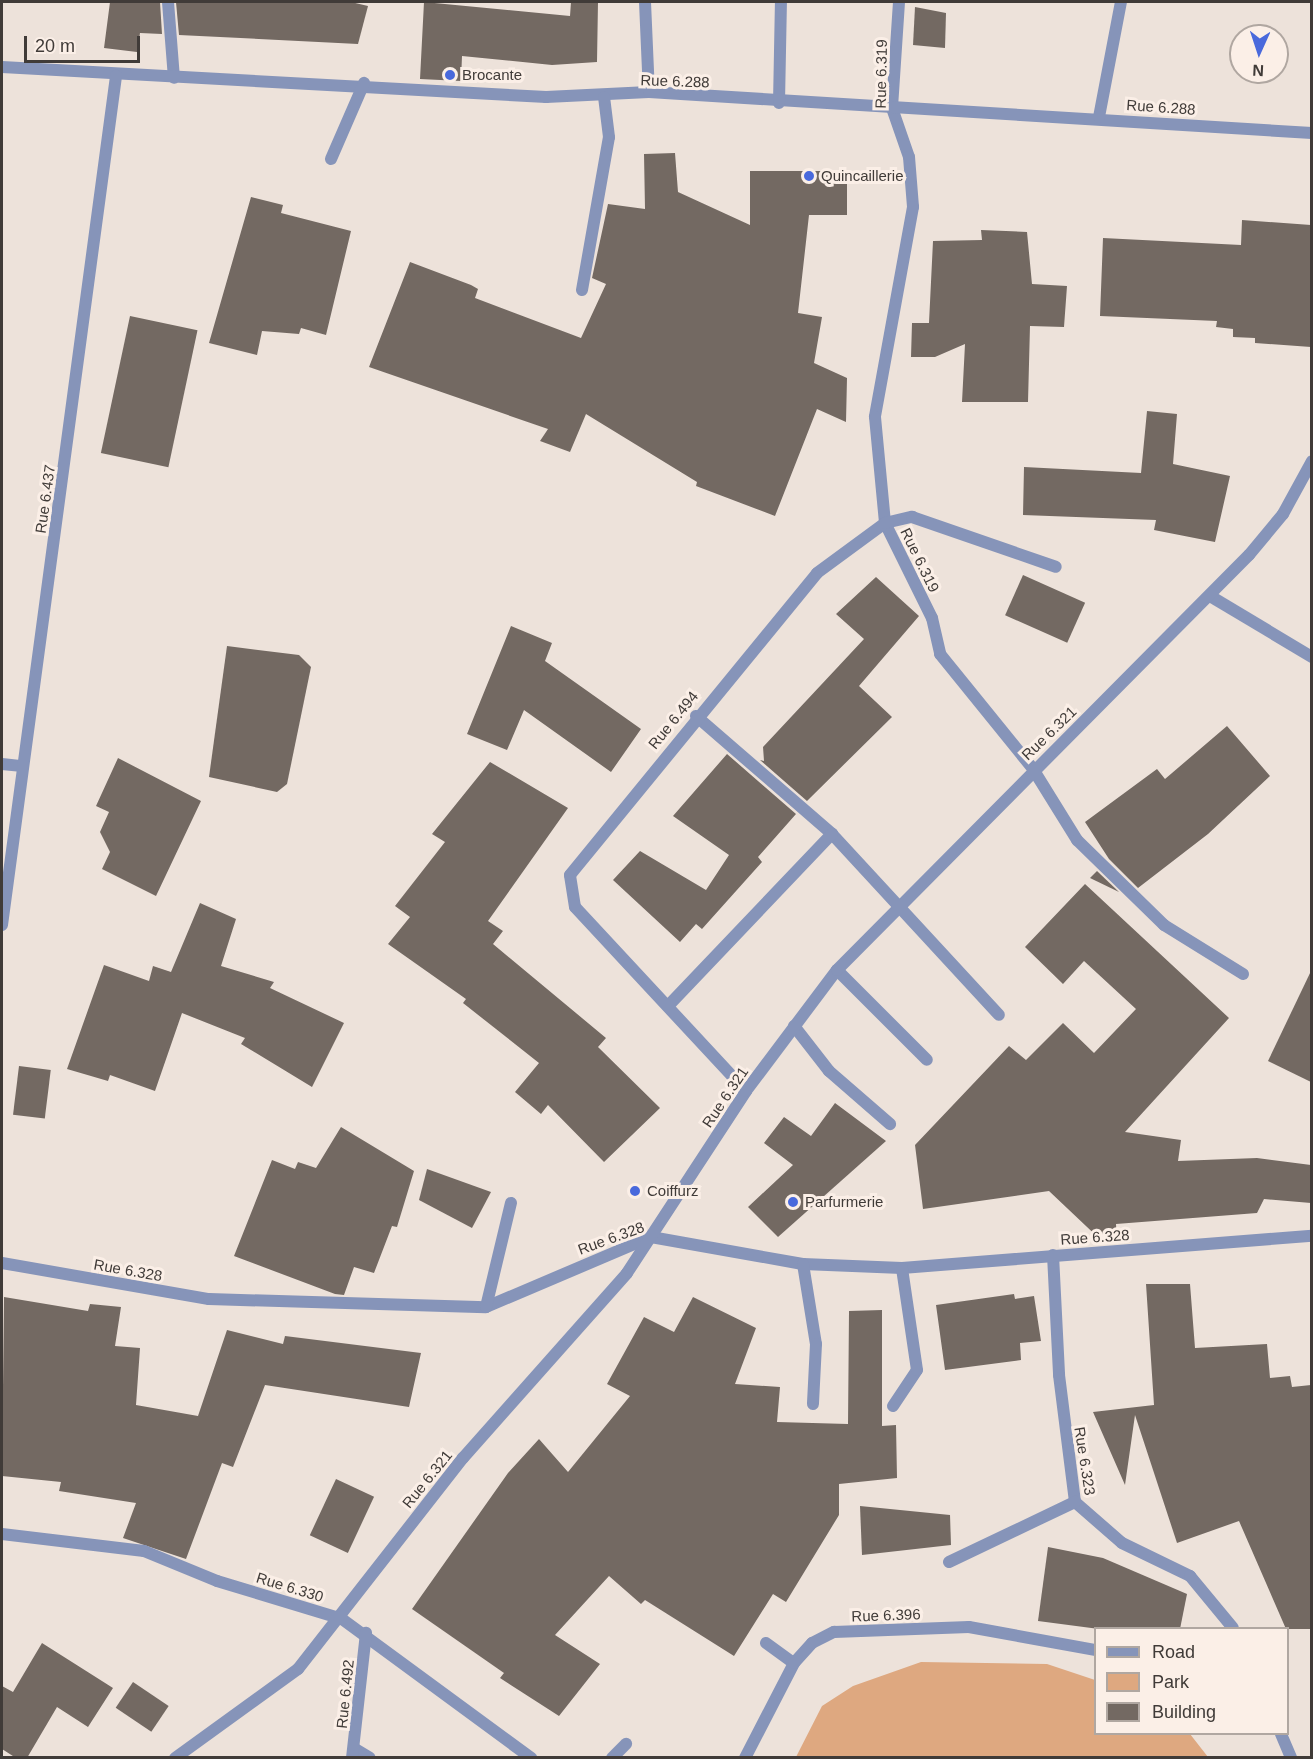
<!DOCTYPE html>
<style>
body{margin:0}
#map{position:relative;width:1313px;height:1759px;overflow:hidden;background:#ede2da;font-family:Helvetica,sans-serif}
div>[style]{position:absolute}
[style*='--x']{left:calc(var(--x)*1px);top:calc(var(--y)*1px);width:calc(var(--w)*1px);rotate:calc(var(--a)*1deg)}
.green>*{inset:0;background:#dea880}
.building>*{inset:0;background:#736962;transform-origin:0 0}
.minor>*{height:12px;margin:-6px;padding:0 6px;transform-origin:6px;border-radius:6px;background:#8694b9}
.tertiary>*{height:12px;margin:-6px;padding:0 6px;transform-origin:6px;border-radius:6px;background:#8694b9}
.dots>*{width:16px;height:16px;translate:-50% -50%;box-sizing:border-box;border:3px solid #fbefe7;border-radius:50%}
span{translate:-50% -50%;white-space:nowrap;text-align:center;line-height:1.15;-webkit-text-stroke:6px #fbefe7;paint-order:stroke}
.street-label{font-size:15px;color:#403b38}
.poi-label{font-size:15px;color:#403b38}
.left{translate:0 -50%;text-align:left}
.frame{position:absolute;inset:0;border:3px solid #403b38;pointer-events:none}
.legend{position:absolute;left:1094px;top:1627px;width:195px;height:108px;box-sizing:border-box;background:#fbefe7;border:2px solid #b0a7a1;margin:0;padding:8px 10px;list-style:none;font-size:18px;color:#403b38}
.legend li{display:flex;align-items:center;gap:12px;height:30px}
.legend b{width:30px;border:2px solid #b0a7a1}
.north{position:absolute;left:1229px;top:24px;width:60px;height:60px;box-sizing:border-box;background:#fbefe7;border:2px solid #b0a7a1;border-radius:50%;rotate:183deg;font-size:16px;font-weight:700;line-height:24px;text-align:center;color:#403b38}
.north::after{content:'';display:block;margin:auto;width:21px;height:27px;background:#4969dc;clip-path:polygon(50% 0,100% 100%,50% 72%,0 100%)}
.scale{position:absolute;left:24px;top:36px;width:116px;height:27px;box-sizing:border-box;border:3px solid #403b38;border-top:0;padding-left:8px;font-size:18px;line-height:21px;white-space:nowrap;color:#403b38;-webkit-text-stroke:4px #fbefe7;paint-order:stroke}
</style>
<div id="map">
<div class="green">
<div style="clip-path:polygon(921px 1662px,1047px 1664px,1095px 1680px,1096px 1734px,1190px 1734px,1208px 1757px,796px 1757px,822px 1706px,853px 1686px)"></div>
</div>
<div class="building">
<div style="clip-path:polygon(110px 2px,160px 2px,162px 34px,140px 33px,137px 52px,104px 48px)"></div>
<div style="clip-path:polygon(176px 2px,351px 2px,368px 6px,358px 44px,179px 35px)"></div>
<div style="clip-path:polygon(424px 2px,570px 16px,571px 2px,598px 2px,597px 62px,552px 65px,462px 56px,461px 81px,420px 79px)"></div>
<div style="clip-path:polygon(915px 7px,946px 13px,945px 48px,913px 45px)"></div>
<div style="clip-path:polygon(675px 153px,678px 192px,750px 225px,750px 171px,847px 171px,847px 215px,809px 215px,798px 313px,822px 317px,814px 363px,847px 378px,846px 422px,817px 409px,775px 516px,696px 486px,697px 482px,586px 414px,570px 452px,540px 441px,548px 429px,369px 367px,410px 262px,471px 285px,478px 289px,475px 298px,581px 338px,606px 284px,592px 278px,608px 204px,645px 209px,644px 154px)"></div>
<div style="clip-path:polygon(251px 197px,283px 205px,281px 213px,351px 231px,326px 335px,301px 328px,299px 334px,262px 331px,257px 355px,209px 343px)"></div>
<div style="clip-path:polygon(1242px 220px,1311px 225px,1311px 347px,1255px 343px,1255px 338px,1233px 337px,1233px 329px,1216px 327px,1217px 321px,1100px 316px,1103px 238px,1241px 245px)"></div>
<div style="clip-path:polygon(981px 230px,1027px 232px,1032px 284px,1067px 286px,1064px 327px,1030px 326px,1028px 402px,962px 402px,965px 344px,935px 357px,911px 357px,912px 323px,929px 323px,933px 241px,982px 240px)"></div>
<div style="left:130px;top:316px;width:69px;height:140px;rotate:12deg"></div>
<div style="clip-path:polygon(1147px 411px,1177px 414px,1173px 464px,1230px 476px,1215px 542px,1154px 530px,1156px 520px,1023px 515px,1024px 467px,1141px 473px)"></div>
<div style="left:1023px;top:575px;width:68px;height:44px;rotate:24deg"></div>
<div style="clip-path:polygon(876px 577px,919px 616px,859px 686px,892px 717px,807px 801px,760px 760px,764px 761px,763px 747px,864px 639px,836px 614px)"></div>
<div style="clip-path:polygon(511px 626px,552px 643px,545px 661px,641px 729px,611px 772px,524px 710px,507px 750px,467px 734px)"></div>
<div style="clip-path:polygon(227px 646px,299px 655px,311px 667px,287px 784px,277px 792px,209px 777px)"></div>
<div style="clip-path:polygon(1227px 726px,1270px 776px,1208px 834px,1138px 888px,1109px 859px,1085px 822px,1157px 769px,1165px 779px)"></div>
<div style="clip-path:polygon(727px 754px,796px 814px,758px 857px,762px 862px,702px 929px,696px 924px,680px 942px,613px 880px,640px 851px,706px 890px,729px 855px,673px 816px)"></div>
<div style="clip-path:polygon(118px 758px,201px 801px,156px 896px,102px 869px,110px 852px,100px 832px,109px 812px,96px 806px)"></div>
<div style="clip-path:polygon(490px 762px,568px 808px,488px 921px,503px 931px,493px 944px,606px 1038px,598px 1047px,660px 1108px,604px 1162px,548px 1105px,541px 1114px,515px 1092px,539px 1063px,463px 1003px,466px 999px,388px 944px,410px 917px,395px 906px,445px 842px,432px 834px)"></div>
<div style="clip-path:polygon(1097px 871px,1119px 892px,1090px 878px)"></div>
<div style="clip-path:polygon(1085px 884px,1229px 1018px,1125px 1132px,1181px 1140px,1178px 1161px,1257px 1158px,1311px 1165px,1311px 1203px,1264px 1199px,1257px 1213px,1116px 1224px,1117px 1243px,1105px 1244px,1049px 1191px,923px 1209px,915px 1145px,1009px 1046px,1026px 1060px,1063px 1023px,1094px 1053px,1136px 1009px,1084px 961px,1063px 984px,1025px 947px)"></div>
<div style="clip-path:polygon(200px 903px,236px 919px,221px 966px,274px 982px,270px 988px,344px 1023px,312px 1087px,241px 1044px,245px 1038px,182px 1013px,155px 1091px,110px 1075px,108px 1081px,67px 1069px,104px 965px,149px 981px,153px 966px,171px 972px)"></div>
<div style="clip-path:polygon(1311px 971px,1311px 1082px,1268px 1061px)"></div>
<div style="left:19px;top:1066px;width:32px;height:49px;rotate:7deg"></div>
<div style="clip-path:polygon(835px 1103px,886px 1141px,778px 1237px,748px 1207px,793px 1165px,764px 1143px,784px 1117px,811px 1136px)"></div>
<div style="clip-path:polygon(341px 1127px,414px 1171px,397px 1227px,392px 1226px,374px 1273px,354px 1267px,344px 1295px,335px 1294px,234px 1256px,272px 1160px,295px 1169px,298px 1162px,316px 1168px)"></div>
<div style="clip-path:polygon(427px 1169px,491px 1192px,472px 1228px,419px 1200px)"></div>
<div style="clip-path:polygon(1146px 1284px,1190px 1284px,1195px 1348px,1267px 1344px,1270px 1378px,1290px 1376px,1292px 1387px,1311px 1385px,1311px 1629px,1286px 1629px,1239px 1521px,1177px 1543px,1135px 1415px,1125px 1485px,1093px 1412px,1154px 1405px)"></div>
<div style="clip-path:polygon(1014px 1294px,1015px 1299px,1034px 1296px,1041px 1341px,1020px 1343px,1021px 1360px,945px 1370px,936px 1305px)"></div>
<div style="clip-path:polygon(4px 1297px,88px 1311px,90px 1304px,121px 1307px,115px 1346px,140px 1348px,136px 1405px,198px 1416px,227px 1330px,283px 1344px,285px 1336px,421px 1353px,409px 1407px,265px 1385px,233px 1467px,222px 1463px,186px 1559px,123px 1538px,136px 1503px,59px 1491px,61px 1482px,2px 1476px)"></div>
<div style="clip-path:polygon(693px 1297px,756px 1328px,735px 1384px,780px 1387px,777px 1422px,848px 1424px,849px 1311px,882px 1310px,882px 1426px,896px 1425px,897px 1478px,839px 1484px,839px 1515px,786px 1602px,773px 1594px,734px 1656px,645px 1600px,641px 1604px,609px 1576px,555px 1635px,600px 1664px,559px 1716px,500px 1678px,504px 1673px,412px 1609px,508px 1473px,539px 1439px,568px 1472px,630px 1396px,607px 1384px,644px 1317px,674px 1332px)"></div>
<div style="left:336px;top:1479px;width:42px;height:62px;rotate:25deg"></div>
<div style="clip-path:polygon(860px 1506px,950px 1515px,951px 1545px,862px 1555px)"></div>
<div style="clip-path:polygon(1048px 1547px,1103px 1558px,1187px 1594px,1180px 1629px,1099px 1629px,1038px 1621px)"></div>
<div style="clip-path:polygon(42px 1643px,113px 1688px,88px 1727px,57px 1707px,27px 1758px,16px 1758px,2px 1749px,2px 1686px,13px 1692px)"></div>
<div style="left:133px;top:1682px;width:43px;height:31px;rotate:34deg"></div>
</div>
<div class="minor">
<div style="--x:168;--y:2;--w:76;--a:85.5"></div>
<div style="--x:645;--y:2;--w:90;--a:87.5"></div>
<div style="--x:899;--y:2;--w:106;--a:93.8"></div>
<div style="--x:892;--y:108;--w:52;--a:70.9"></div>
<div style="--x:909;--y:157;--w:50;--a:85.4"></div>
<div style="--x:913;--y:207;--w:213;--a:100.3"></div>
<div style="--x:875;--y:417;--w:106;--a:84.6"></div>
<div style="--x:885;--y:523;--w:106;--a:63.7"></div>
<div style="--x:932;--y:618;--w:37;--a:77"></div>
<div style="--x:940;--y:654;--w:148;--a:51"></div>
<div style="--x:1033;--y:769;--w:84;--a:58.2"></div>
<div style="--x:1077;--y:840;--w:122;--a:44.3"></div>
<div style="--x:1164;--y:925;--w:93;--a:31.8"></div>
<div style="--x:2;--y:67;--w:545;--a:3.16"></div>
<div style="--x:546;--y:97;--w:103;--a:-2.8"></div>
<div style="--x:649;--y:92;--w:664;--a:3.54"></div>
<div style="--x:779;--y:103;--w:101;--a:-88.9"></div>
<div style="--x:1099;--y:117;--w:117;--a:-79.2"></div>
<div style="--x:331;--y:159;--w:83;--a:-66.5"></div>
<div style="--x:582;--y:290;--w:155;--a:-80"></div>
<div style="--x:609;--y:137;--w:40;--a:-97.1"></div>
<div style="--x:1210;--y:596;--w:119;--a:30.9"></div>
<div style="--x:696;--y:716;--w:180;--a:40.9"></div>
<div style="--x:832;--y:834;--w:246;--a:47.3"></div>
<div style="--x:2;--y:764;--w:18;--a:6"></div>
<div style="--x:2;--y:925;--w:857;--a:-82.35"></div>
<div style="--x:837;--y:970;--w:127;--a:45"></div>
<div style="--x:668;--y:1006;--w:238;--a:-46.4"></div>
<div style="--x:794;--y:1026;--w:57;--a:52.1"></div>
<div style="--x:829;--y:1071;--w:81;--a:41"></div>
<div style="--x:746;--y:1091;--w:251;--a:-132.9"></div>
<div style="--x:575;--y:907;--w:32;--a:-99"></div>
<div style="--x:570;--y:875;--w:390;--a:-50.7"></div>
<div style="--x:817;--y:573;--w:84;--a:-36.3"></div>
<div style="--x:885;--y:523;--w:28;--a:-13"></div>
<div style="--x:912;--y:517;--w:152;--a:19.1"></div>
<div style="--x:1053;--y:1255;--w:120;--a:87.1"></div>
<div style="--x:1059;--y:1375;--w:128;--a:82.8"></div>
<div style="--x:1075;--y:1502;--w:62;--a:41.1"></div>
<div style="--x:1122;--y:1543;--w:76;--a:25.9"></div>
<div style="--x:1190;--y:1576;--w:67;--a:50.4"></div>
<div style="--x:2;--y:1263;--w:210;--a:9.9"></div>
<div style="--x:209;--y:1299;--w:277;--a:1.7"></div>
<div style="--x:486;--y:1307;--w:179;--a:-23"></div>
<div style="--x:651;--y:1237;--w:154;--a:10.1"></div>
<div style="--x:803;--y:1264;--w:99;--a:2.3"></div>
<div style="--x:902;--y:1268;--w:411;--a:-4.5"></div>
<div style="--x:803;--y:1264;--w:81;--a:80.8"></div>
<div style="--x:816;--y:1344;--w:60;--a:92.9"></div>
<div style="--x:486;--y:1307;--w:107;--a:-76.5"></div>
<div style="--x:893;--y:1406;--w:43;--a:-56.3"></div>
<div style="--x:917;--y:1370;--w:103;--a:-98.4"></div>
<div style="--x:2;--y:1534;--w:143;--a:6.8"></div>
<div style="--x:144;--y:1551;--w:79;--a:22.3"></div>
<div style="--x:217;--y:1581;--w:131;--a:16.9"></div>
<div style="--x:342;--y:1619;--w:235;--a:36.3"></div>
<div style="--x:949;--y:1562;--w:140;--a:-25.5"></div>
<div style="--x:766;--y:1643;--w:34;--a:36"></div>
<div style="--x:1281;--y:1734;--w:26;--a:67"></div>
<div style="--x:355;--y:1749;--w:17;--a:31"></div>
<div style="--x:352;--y:1758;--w:126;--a:-83.6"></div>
<div style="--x:612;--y:1758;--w:20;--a:-45"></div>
<div style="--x:745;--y:1758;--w:107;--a:-62.7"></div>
<div style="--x:794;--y:1663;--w:27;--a:-48"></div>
<div style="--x:812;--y:1643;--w:25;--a:-27"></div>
<div style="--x:834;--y:1632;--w:135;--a:-2.1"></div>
<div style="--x:969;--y:1627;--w:129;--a:10.3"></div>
</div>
<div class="tertiary">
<div style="--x:175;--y:1758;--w:152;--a:-35.9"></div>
<div style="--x:298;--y:1669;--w:268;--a:-52"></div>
<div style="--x:463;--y:1458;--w:247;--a:-48.4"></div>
<div style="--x:627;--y:1273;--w:217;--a:-56.8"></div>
<div style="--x:746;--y:1091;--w:151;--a:-53.1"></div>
<div style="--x:837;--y:970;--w:585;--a:-45.21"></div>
<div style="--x:1249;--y:555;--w:53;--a:-50.3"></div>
<div style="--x:1283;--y:514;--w:60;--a:-61.3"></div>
</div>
<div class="dots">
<div style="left:450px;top:75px;background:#4969dc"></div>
<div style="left:809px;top:176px;background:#4969dc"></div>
<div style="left:635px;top:1191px;background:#4969dc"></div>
<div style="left:793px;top:1202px;background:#4969dc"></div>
</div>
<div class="street-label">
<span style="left:881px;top:74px;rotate:-89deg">Rue 6.319</span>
<span style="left:675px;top:81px;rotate:2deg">Rue 6.288</span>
<span style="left:1161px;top:107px;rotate:4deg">Rue 6.288</span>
<span style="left:45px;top:499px;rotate:-82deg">Rue 6.437</span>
<span style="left:920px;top:560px;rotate:64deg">Rue 6.319</span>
<span style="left:673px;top:720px;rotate:-51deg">Rue 6.494</span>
<span style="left:1049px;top:733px;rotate:-44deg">Rue 6.321</span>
<span style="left:725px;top:1097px;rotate:-56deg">Rue 6.321</span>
<span style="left:1095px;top:1237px;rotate:-4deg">Rue 6.328</span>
<span style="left:611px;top:1238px;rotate:-20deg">Rue 6.328</span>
<span style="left:128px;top:1270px;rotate:10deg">Rue 6.328</span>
<span style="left:1085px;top:1461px;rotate:81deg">Rue 6.323</span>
<span style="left:427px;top:1479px;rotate:-51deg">Rue 6.321</span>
<span style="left:290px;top:1587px;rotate:17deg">Rue 6.330</span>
<span style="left:886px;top:1615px;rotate:-2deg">Rue 6.396</span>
<span style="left:345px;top:1694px;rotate:-84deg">Rue 6.492</span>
</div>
<div class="poi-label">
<span class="left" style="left:462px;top:75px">Brocante</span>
<span class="left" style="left:821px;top:176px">Quincaillerie</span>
<span class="left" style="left:647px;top:1191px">Coiffurz</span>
<span class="left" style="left:805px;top:1202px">Parfurmerie</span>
</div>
<div class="frame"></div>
<ul class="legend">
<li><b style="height:8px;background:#8694b9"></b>Road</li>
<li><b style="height:16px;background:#dea880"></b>Park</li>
<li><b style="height:16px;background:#736962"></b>Building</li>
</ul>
<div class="north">N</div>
<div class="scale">20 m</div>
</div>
